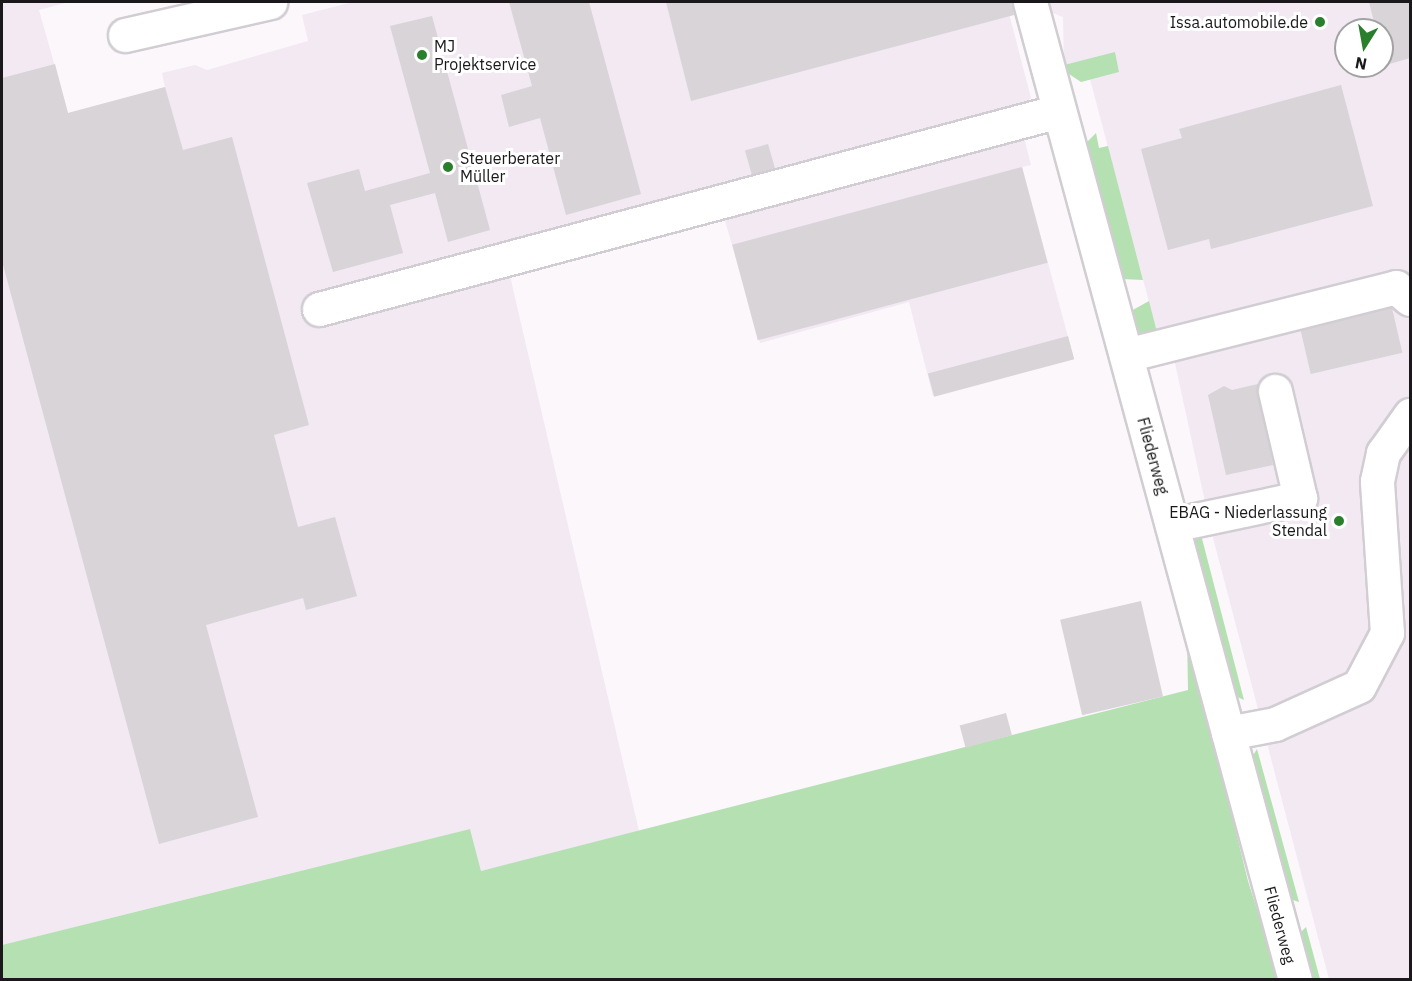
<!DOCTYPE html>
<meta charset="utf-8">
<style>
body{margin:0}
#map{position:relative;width:1412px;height:981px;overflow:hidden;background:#fbf7fb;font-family:"IBM Plex Sans",sans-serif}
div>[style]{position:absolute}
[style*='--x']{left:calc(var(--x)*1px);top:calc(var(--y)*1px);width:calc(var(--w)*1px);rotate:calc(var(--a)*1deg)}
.built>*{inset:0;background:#f2e9f3}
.green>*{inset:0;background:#b4e0b2}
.building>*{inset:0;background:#d8d4d8;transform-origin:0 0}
.roads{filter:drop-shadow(2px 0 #d1cdd2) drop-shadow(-2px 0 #d1cdd2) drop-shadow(0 2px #d1cdd2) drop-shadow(0 -2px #d1cdd2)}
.minor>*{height:33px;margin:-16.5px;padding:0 16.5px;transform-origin:16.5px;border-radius:16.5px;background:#fff}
.dots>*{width:16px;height:16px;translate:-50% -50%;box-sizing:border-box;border:3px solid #fff;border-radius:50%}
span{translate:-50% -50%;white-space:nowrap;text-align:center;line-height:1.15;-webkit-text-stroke:6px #fff;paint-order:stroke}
.poi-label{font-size:16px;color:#1a181a}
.right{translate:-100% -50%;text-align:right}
.left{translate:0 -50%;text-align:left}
.street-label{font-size:16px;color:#1a181a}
.frame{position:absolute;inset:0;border:3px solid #1a181a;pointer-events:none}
.north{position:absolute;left:1334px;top:18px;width:60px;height:60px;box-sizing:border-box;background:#fff;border:2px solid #a3a3a3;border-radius:50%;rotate:191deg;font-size:16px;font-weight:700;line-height:24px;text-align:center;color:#1a181a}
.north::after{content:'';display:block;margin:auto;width:21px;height:27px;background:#2a7f2c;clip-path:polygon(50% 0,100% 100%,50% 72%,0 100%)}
</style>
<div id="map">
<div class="built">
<div style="clip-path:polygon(2px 2px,69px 2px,39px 10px,68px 113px,165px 87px,162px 73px,195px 65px,207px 70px,308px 41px,302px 15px,353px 2px,1006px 2px,1031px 98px,1017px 110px,1031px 165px,1022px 167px,1074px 359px,933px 396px,909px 302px,760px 343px,724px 217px,510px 276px,639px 831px,481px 871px,470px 829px,2px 945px)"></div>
<div style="clip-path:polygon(evenodd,1047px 2px,1410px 2px,1410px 276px,1157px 332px,1090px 79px,1119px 72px,1115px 53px,1064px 65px,1063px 17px,1050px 12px,1047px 2px,1346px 30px,1382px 30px,1382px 66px,1346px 66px,1346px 30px)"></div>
<div style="clip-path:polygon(1410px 299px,1410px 979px,1329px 979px,1212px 534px,1173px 354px)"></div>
</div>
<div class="green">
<div style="clip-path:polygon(1115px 52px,1119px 72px,1081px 82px,1066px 72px,1064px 65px)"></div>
<div style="clip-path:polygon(1096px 133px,1099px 148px,1108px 146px,1143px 280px,1122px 279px,1085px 144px)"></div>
<div style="clip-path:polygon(1149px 301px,1157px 332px,1139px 337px,1131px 311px)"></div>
<div style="clip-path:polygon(1200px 531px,1244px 700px,1231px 694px,1189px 538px)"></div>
<div style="clip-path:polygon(1187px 633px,1248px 881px,1279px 979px,2px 980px,2px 945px,470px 829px,481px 871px,1188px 690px)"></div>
<div style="clip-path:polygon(1257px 749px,1299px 902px,1287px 898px,1249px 762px)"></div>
<div style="clip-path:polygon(1306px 927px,1320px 979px,1308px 979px,1297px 936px)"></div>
</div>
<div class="building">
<div style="clip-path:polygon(509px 2px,589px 2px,641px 194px,566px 215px,540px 118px,509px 127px,501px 95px,532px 86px)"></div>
<div style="clip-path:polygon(666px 2px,1012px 2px,1014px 15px,691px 101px)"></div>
<div style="clip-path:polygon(1369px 2px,1410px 2px,1410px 58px,1386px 65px,1382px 30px,1376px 30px)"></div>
<div style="clip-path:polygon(432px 16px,490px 230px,448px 242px,435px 193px,390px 205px,403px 253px,333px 272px,307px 183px,359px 169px,365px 191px,430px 173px,390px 26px)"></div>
<div style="clip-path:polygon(55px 64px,68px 113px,165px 87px,183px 150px,232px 137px,309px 425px,274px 435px,298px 527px,335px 517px,357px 596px,306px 610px,303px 598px,206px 625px,258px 817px,159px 844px,2px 261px,2px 78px)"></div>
<div style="clip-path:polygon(1341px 85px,1373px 206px,1211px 249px,1209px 239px,1168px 250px,1141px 149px,1182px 138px,1179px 129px)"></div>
<div style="left:768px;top:144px;width:25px;height:24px;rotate:74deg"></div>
<div style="left:1022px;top:167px;width:99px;height:300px;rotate:75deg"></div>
<div style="left:1392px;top:308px;width:46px;height:94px;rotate:77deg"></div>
<div style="left:1068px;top:336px;width:24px;height:145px;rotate:75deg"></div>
<div style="clip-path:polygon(1258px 384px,1273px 465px,1226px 475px,1208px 395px,1224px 386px,1232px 390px)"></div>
<div style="left:1141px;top:601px;width:98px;height:83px;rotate:77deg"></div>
<div style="left:1006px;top:713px;width:23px;height:48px;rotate:75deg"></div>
</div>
<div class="roads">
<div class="minor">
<div style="--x:1030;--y:2;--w:1013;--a:74.84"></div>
<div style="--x:125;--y:35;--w:149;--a:-12.8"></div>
<div style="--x:319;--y:309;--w:766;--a:-14.98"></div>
<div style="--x:1126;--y:355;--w:278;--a:-14.1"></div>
<div style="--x:1396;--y:287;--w:18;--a:41"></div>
<div style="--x:1172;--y:525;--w:131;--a:-11.9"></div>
<div style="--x:1300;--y:498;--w:110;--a:-103.2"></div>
<div style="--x:1228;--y:733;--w:48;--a:-10.8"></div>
<div style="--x:1275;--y:724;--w:92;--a:-24.3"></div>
<div style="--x:1359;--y:686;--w:60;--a:-62.2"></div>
<div style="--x:1387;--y:633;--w:152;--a:-93.8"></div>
<div style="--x:1377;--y:481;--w:29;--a:-78"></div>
<div style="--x:1383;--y:453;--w:47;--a:-54.6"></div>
</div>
</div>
<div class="dots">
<div style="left:1320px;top:22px;background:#2a7f2c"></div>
<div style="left:422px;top:55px;background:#2a7f2c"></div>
<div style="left:448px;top:167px;background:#2a7f2c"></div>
<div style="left:1339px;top:521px;background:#2a7f2c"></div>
</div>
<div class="poi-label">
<span class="right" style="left:1308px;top:22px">Issa.automobile.de</span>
<span class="left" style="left:434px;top:55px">MJ<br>Projektservice</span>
<span class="left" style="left:460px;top:167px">Steuerberater<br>Müller</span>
<span class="right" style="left:1327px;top:521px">EBAG - Niederlassung<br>Stendal</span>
</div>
<div class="street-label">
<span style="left:1153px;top:456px;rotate:75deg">Fliederweg</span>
<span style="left:1280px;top:925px;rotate:75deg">Fliederweg</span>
</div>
<div class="frame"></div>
<div class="north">N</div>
</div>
